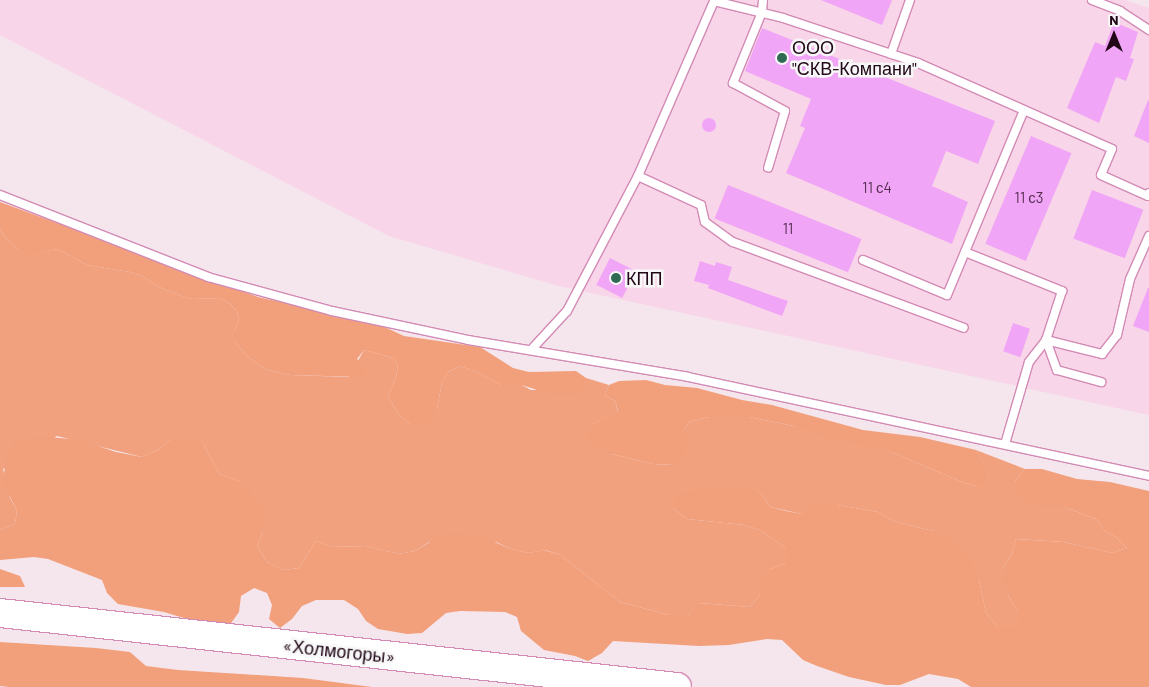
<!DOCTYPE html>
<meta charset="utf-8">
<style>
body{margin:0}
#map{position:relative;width:1149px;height:687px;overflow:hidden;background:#f5e5ed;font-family:Barlow,sans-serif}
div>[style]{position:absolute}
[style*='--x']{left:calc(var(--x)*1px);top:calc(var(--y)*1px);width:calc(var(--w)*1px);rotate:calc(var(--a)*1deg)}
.built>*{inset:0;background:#f8d5e8}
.green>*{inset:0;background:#f1a17e}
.forest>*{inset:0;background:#f2a07c}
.building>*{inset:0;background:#f1a5f6;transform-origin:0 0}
.round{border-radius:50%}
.roads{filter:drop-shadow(1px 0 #d38ab4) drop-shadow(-1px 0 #d38ab4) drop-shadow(0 1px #d38ab4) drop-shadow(0 -1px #d38ab4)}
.lane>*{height:8px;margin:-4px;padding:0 4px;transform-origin:4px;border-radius:4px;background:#fff}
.highway>*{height:28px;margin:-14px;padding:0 14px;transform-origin:14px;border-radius:14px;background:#fff}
.dots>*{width:14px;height:14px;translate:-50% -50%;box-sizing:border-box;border:2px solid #f7f7f7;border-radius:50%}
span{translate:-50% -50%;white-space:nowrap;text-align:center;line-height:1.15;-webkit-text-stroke:5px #f7f7f7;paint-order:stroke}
.number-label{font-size:15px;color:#552e50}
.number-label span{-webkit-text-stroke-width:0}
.poi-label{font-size:18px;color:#210718}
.left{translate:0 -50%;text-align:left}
.street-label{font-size:18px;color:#210718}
.north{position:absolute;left:1089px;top:10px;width:50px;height:50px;-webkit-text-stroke:4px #f7f7f7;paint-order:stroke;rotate:0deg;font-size:14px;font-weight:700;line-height:20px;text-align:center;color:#210718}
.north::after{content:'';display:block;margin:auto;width:18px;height:22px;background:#210718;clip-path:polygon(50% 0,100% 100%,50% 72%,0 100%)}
</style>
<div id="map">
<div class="built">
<div style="clip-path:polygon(0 0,1125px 0,1149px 8px,1149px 415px,555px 285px,389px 236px,0 35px)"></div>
</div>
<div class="green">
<div style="clip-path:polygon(0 228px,4px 236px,19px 250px,38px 252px,58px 249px,87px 265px,130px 272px,142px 276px,159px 287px,184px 297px,193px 299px,220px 298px,230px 304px,237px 311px,239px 321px,234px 331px,234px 341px,248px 357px,265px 369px,290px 375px,349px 377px,364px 350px,394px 358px,398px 367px,396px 377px,388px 397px,400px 416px,410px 424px,437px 409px,442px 382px,448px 372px,460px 366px,477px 372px,501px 385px,522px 385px,531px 390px,586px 390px,586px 378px,609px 385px,605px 395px,615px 401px,618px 412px,593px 424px,612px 454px,653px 464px,674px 465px,683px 431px,689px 422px,709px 417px,749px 417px,794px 426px,894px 453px,962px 482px,976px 486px,988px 472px,976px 450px,1025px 469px,1015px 481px,1034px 507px,1065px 507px,1096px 519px,1105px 531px,1117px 538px,1127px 548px,1112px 553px,1064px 542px,1016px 539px,1012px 554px,1003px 568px,1009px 597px,1018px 612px,1018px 627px,998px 627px,986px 613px,979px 580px,933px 531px,893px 521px,878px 512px,837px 505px,802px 514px,770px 507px,759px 491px,710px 488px,673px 508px,687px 519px,744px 525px,760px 530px,786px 548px,786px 563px,770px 569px,760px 595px,750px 607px,700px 603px,688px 615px,669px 615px,620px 602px,560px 555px,545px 550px,528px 553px,511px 549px,496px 542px,429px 542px,415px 551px,399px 554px,365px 546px,332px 547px,316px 541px,299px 568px,283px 570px,267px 562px,257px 546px,263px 531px,239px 481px,219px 474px,203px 443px,171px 439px,158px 450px,142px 457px,57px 436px,3px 469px,10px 498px,17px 510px,15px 524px,0 530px)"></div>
</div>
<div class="forest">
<div style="clip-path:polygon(0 202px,258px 297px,376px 323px,404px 336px,480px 347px,513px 368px,529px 372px,576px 371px,586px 378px,586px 390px,577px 395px,552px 395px,522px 385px,501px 385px,477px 372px,460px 366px,448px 372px,442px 382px,437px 409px,431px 419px,422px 426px,410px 424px,400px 416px,388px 397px,396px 377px,398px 367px,394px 358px,364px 350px,357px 359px,367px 366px,362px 377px,290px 375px,265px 369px,248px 357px,234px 341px,234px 331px,239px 321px,237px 311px,230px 304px,220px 298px,193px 299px,184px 297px,159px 287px,142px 276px,130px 272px,87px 265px,58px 249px,28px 254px,19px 250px,4px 236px,0 228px)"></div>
<div style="clip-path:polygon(646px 380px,665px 385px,697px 388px,742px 400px,772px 405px,863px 430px,920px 437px,976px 450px,988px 471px,985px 483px,976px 486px,962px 482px,894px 453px,829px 438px,794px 426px,749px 417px,709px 417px,689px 422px,683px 431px,689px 436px,682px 459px,674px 465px,653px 464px,612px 454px,590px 443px,585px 435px,593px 424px,618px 411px,615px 401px,605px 395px,609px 385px,619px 381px)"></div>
<div style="clip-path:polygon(40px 436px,80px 440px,116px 452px,142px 457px,158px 450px,171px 439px,187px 437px,203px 443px,219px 474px,239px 481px,255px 495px,265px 513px,263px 531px,257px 546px,267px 562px,283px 570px,299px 568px,316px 541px,332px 547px,365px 546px,399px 554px,415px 551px,443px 534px,461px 533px,478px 535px,511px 549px,528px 553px,544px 550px,560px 555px,620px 602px,669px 615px,688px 615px,699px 603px,750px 607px,760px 595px,760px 581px,770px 569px,786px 563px,786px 548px,760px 530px,744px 525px,687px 519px,673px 508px,678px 494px,710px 488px,743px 487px,759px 491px,770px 507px,786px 511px,802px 514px,819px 503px,837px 505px,878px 512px,893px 521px,933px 531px,964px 549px,973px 563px,979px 580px,986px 613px,998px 627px,1018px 627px,1018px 612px,1009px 597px,1004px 582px,1003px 568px,1012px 554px,1016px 539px,1064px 542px,1112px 553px,1127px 548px,1117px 538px,1105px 531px,1096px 519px,1065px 507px,1034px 507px,1019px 496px,1015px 481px,1025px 469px,1042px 469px,1077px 479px,1110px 482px,1149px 491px,1149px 687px,971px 687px,958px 679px,929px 674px,900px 685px,886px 685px,849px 677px,817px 666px,803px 660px,782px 640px,767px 639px,729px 645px,699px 646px,613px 641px,602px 653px,588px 661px,575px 656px,544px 650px,521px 631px,517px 617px,505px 612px,460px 611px,446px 613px,422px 633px,407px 634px,378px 629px,366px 621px,358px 609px,344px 600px,316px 600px,302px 606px,292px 619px,280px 628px,269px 619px,272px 605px,267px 593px,254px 588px,241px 596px,239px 612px,229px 626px,197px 622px,164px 612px,118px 604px,107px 593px,102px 580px,48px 559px,34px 557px,0 560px,0 530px,15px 524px,17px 510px,3px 484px,6px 454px,15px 442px)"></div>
<div style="clip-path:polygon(0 569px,20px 576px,25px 587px,0 587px)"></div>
<div style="clip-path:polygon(0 642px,96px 648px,130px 652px,146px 666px,178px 670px,303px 678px,372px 687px,9px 687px,0 686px)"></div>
</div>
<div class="building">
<div style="clip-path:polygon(821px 0,892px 0,882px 25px)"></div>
<div style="clip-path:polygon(1114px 22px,1138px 32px,1130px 58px,1134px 59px,1126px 81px,1116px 77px,1099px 123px,1067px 108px,1095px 42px,1105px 46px)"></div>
<div style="clip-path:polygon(762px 28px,995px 121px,978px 164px,946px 151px,932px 186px,968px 202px,952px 244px,786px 173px,805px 128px,800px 126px,811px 99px,745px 71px)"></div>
<div style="clip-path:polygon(1148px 100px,1149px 101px,1149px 143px,1134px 136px)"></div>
<div class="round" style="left:702px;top:118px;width:14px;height:14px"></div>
<div style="left:1031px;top:136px;width:44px;height:117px;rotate:23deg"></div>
<div style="left:728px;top:185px;width:144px;height:36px;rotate:22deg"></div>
<div style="left:1092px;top:190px;width:55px;height:52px;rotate:21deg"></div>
<div style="left:610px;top:258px;width:29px;height:30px;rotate:27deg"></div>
<div style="clip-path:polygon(700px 261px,715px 266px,716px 262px,732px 267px,728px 280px,788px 301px,782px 316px,708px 288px,709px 285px,694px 281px)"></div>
<div style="clip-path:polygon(1148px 288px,1149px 288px,1149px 332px,1133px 326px)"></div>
<div style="left:1013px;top:323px;width:18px;height:30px;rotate:19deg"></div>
</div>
<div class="roads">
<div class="lane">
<div style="--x:763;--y:0;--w:12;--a:95"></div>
<div style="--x:762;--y:12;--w:77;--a:112.2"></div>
<div style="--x:733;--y:83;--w:59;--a:28.3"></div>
<div style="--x:785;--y:111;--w:59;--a:106.6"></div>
<div style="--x:1092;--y:0;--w:30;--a:21"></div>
<div style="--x:1120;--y:11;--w:35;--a:33"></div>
<div style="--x:891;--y:54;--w:57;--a:-70.6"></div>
<div style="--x:638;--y:176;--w:69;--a:24.7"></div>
<div style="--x:701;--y:205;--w:17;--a:77"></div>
<div style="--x:705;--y:222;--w:34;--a:36"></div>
<div style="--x:733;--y:242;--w:246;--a:20.4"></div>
<div style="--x:0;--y:195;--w:224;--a:21.5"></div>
<div style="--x:208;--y:277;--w:129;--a:15.3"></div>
<div style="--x:332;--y:311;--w:139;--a:12"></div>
<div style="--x:468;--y:340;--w:223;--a:9.5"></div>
<div style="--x:688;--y:377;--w:472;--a:12.1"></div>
<div style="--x:965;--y:252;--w:105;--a:21.9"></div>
<div style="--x:1062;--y:291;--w:52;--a:108.1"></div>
<div style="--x:1046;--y:340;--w:32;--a:70"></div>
<div style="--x:1057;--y:370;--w:46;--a:15.3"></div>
<div style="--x:863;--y:260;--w:91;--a:22.6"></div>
<div style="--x:947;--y:295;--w:200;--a:-67.4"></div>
<div style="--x:531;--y:350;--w:53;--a:-47.3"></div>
<div style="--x:567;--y:311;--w:153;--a:-62.3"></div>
<div style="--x:638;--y:176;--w:191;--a:-66.5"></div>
<div style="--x:714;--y:1;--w:71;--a:13.8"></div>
<div style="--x:783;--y:18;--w:142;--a:18.4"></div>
<div style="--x:918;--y:63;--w:116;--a:23.9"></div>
<div style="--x:1024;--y:110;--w:96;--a:23.9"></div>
<div style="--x:1112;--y:149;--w:28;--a:113"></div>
<div style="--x:1101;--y:175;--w:51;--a:24.1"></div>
<div style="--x:1148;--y:196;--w:3;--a:-72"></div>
<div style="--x:1005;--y:444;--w:85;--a:-73.7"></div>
<div style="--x:1029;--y:362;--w:28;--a:-52"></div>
<div style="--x:1046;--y:340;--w:58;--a:14"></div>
<div style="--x:1102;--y:354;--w:24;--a:-52"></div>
<div style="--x:1117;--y:335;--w:57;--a:-76.9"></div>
<div style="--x:1130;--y:279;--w:47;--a:-66.2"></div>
</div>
<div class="highway">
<div style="--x:0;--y:613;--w:681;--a:6.24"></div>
</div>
</div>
<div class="dots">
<div style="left:782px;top:58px;background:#306a52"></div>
<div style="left:616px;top:278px;background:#306a52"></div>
</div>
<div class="number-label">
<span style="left:877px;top:188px">11 с4</span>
<span style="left:1029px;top:198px">11 с3</span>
<span style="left:788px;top:229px">11</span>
</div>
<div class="poi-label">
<span class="left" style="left:792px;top:58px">ООО<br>"СКВ-Компани"</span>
<span class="left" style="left:626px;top:278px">КПП</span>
</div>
<div class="street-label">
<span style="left:339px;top:651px;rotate:6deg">«Холмогоры»</span>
</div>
<div class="north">N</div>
</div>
